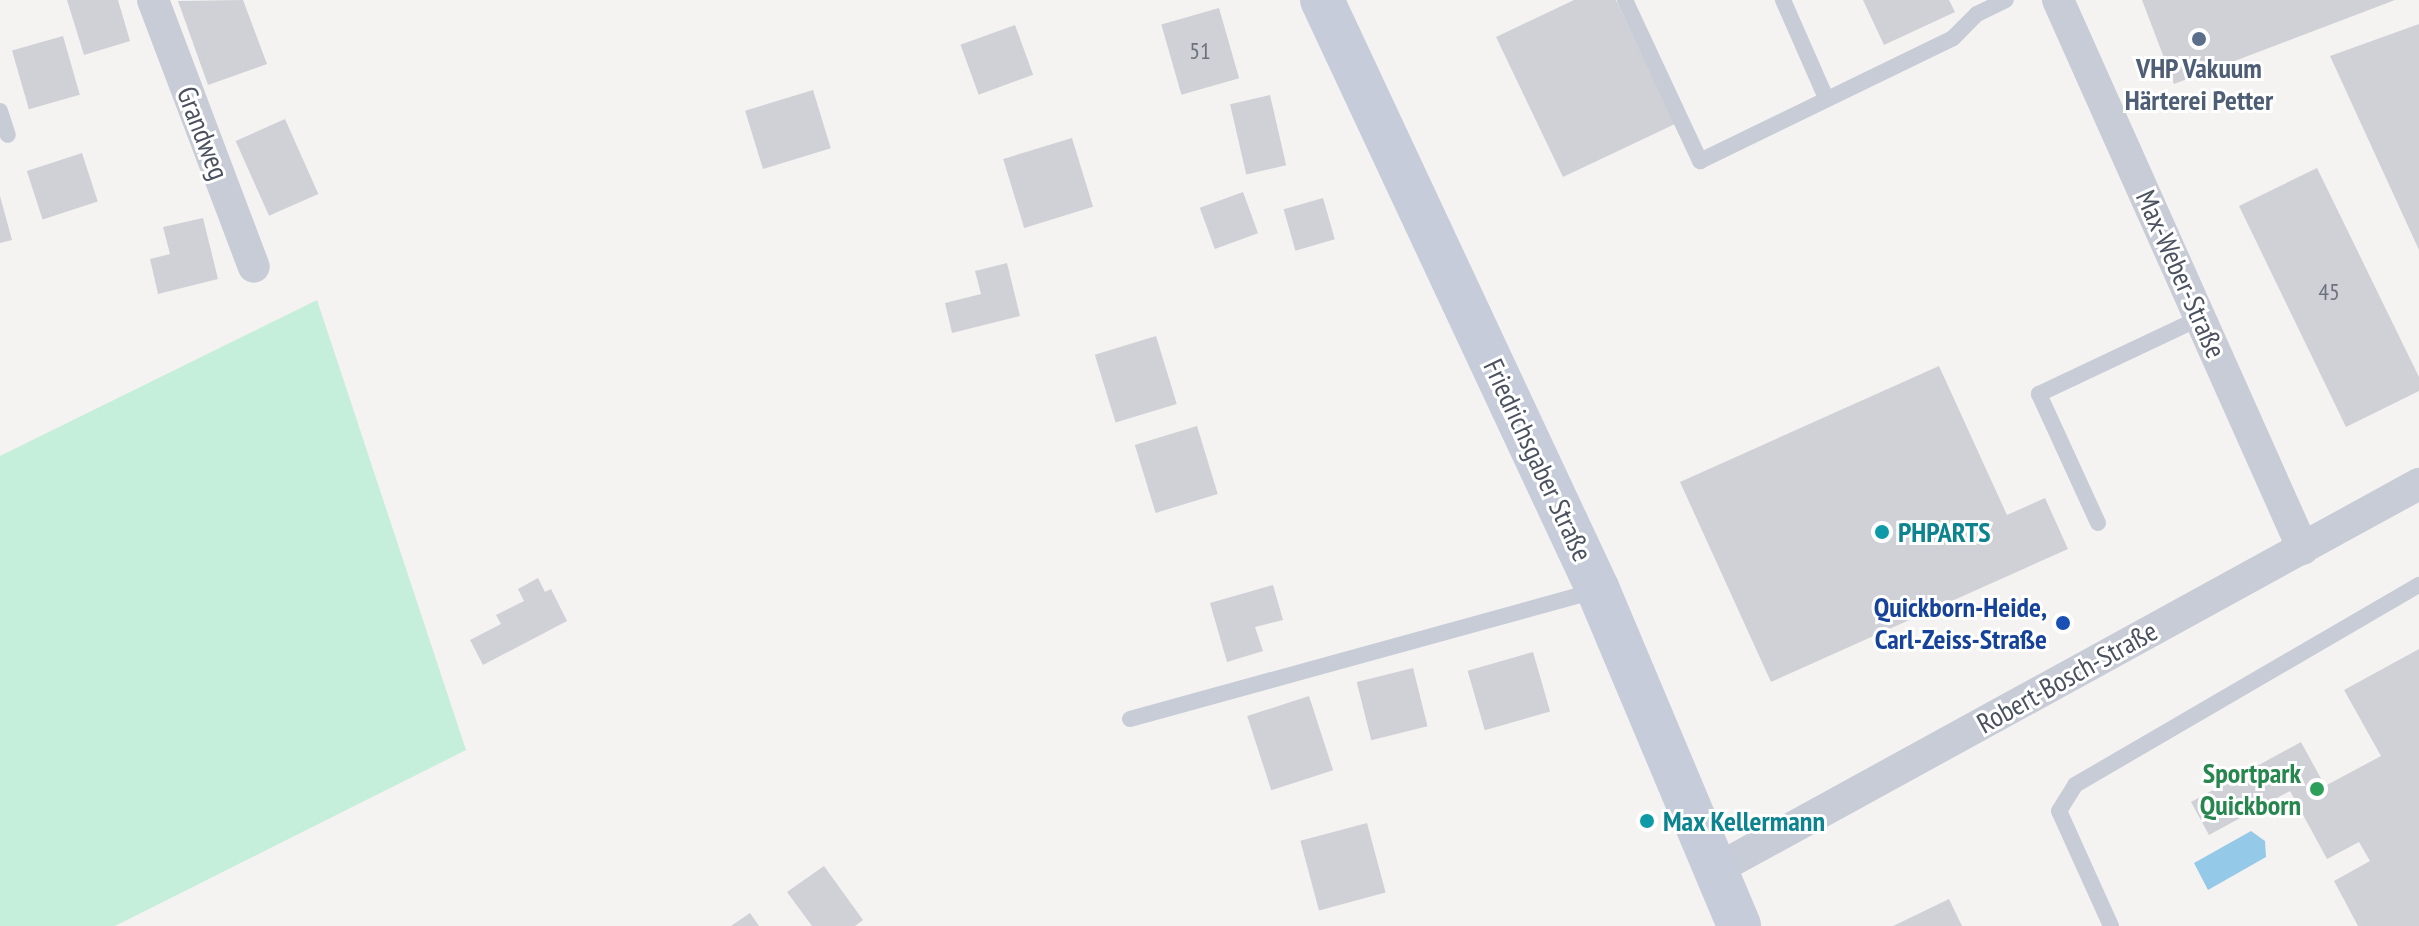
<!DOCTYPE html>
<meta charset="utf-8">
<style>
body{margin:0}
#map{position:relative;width:2419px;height:926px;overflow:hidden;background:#f4f3f2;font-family:"PT Sans Narrow",sans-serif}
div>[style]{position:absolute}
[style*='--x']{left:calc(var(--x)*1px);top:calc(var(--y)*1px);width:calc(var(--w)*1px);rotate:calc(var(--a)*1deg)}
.green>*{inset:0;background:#c5eedb}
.water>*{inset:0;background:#94c9e8}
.building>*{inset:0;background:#d0d1d6;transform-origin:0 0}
.lane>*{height:16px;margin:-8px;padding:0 8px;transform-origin:8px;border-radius:8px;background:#c7ccd6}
.street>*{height:32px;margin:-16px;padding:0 16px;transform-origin:16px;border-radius:16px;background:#c7ccd6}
.secondary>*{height:44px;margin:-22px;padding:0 22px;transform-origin:22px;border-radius:22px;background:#c6ccd9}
.dots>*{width:22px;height:22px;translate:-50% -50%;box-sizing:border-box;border:4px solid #fff;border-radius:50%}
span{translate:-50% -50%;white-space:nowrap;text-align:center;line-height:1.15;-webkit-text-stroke:6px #fff;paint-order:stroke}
.number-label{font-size:24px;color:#6c727d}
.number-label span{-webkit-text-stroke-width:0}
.service-label{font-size:28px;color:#4e5e75;font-weight:700}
.street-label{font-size:28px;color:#4b525f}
.culture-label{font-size:28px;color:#0d838f;font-weight:700}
.left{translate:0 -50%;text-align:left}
.transit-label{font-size:28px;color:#164399;font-weight:700}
.right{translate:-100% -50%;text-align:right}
.leisure-label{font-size:28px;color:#27864d;font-weight:700}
</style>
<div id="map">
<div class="green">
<div style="clip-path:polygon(317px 300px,466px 750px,115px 926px,0 926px,0 456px)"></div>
</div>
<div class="water">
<div style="clip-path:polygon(2251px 831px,2265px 841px,2266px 857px,2208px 890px,2194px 863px)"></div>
</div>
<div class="building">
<div style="clip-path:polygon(67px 0,118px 0,130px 41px,84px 55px)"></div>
<div style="clip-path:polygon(243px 0,267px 64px,208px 85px,178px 1px)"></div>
<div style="clip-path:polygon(1574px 0,1616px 0,1675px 124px,1563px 177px,1496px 37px)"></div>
<div style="clip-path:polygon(1863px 0,1949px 0,1955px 12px,1884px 45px)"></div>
<div style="clip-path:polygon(2142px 0,2395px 0,2174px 84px)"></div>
<div style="left:1219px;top:8px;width:73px;height:60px;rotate:74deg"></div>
<div style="clip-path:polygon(2419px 24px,2419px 250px,2330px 56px)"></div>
<div style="left:1015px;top:25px;width:53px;height:58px;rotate:70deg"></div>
<div style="left:63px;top:36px;width:61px;height:53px;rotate:74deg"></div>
<div style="left:813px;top:90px;width:61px;height:71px;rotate:73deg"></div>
<div style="left:1270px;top:95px;width:72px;height:41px;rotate:77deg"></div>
<div style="left:285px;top:119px;width:82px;height:54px;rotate:66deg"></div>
<div style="left:1072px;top:138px;width:72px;height:72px;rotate:73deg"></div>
<div style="left:82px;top:153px;width:51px;height:58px;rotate:72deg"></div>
<div style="clip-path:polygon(2317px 168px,2419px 377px,2419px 391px,2346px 427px,2239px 206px)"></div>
<div style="left:1243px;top:192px;width:44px;height:46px;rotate:70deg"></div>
<div style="clip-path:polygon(0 196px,12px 240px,0 243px)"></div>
<div style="left:1323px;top:198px;width:43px;height:41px;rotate:74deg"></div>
<div style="clip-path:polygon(203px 218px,218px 279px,158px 294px,150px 259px,170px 254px,163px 227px)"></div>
<div style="clip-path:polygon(1007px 263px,1020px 316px,952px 333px,945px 303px,981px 294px,975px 271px)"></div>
<div style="left:1156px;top:336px;width:71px;height:64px;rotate:73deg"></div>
<div style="clip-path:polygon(1939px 366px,2007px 515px,2045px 498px,2068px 549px,1771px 682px,1680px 482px)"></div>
<div style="left:1197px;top:426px;width:71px;height:65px;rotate:73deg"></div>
<div style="clip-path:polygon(538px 578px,545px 592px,551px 589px,567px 621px,483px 665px,470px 640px,501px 624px,496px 615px,524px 601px,518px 589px)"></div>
<div style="clip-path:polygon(1273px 585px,1283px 620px,1255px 627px,1263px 651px,1227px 662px,1210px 603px)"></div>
<div style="clip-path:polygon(2419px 649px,2419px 926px,2358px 926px,2334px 881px,2370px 861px,2359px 842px,2327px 859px,2290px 791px,2209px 835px,2191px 802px,2301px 742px,2325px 786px,2381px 756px,2344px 690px)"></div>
<div style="left:1533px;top:652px;width:62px;height:68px;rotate:74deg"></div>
<div style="left:1413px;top:668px;width:60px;height:58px;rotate:76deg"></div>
<div style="left:1309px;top:696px;width:78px;height:65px;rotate:72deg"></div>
<div style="left:1367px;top:823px;width:72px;height:69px;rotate:75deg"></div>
<div style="clip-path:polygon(824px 866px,863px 920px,855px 926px,812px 926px,787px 892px)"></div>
<div style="clip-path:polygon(1949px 899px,1962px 926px,1893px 926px)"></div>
<div style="clip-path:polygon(750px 913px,759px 926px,731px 926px)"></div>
</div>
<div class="lane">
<div style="--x:1625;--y:0;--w:178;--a:65"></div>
<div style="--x:1700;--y:161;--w:281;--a:-25.9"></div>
<div style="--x:1953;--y:38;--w:34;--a:-45"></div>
<div style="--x:1977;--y:14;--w:32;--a:-26"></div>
<div style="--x:1783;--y:0;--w:107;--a:66.3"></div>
<div style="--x:0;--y:111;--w:25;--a:72"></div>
<div style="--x:2098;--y:523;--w:142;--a:-114.6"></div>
<div style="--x:2039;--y:394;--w:178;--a:-25.3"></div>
<div style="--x:1130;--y:719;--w:483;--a:-15.4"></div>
<div style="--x:2111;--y:926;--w:126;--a:-114.3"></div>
<div style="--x:2059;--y:811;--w:31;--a:-58"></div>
<div style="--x:2075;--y:785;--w:398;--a:-30.2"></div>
</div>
<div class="street">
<div style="--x:153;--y:0;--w:285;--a:69.3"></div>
<div style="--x:2058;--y:0;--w:601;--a:65.95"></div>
<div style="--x:1715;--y:870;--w:803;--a:-28.74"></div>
</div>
<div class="secondary">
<div style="--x:1322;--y:0;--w:651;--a:64.93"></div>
<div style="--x:1598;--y:590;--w:364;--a:67.2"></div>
</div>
<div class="dots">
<div style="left:2199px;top:39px;background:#5c6f8a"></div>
<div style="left:1882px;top:532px;background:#0f9aa8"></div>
<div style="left:2063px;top:623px;background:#1a4fb4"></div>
<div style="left:2317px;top:789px;background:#2e9e5b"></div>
<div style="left:1647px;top:821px;background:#0f9aa8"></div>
</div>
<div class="number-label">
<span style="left:1200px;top:51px">51</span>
<span style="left:2329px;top:292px">45</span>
</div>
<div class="service-label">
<span style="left:2199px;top:84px">VHP Vakuum<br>Härterei Petter</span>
</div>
<div class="street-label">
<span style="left:203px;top:133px;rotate:69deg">Grandweg</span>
<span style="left:2181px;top:274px;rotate:66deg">Max-Weber-Straße</span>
<span style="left:1538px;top:460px;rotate:65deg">Friedrichsgaber Straße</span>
<span style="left:2067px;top:677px;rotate:-29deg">Robert-Bosch-Straße</span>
</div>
<div class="culture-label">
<span class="left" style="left:1898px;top:532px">PHPARTS</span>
<span class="left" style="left:1663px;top:821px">Max Kellermann</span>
</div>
<div class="transit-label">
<span class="right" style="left:2047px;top:623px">Quickborn-Heide,<br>Carl-Zeiss-Straße</span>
</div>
<div class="leisure-label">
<span class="right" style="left:2301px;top:789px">Sportpark<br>Quickborn</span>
</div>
</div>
